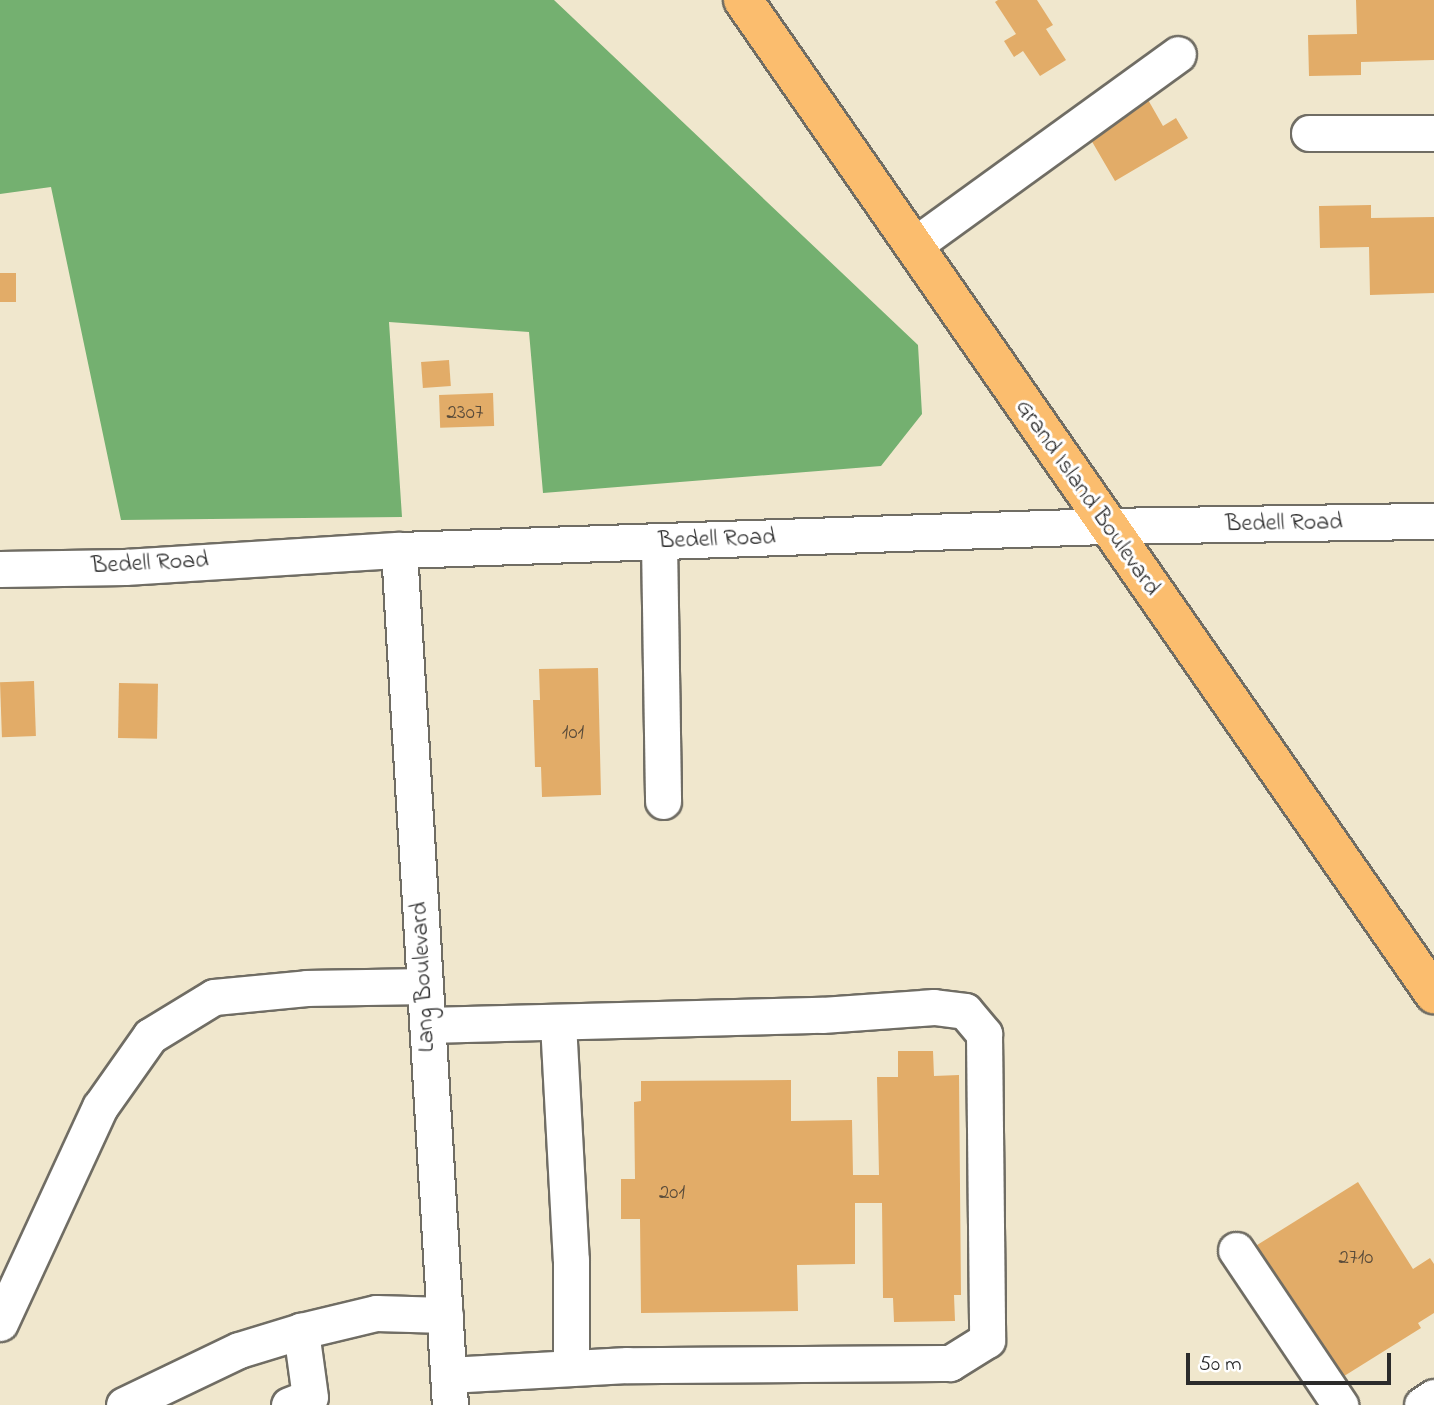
<!DOCTYPE html>
<style>
body{margin:0}
#map{position:relative;width:1434px;height:1405px;overflow:hidden;background:#f0e7cd;font-family:"Indie Flower",sans-serif}
div>[style]{position:absolute}
[style*='--x']{left:calc(var(--x)*1px);top:calc(var(--y)*1px);width:calc(var(--w)*1px);rotate:calc(var(--a)*1deg)}
.forest>*{inset:0;background:#74b070}
.building>*{inset:0;background:#e2ac68;transform-origin:0 0}
.roads{filter:drop-shadow(2px 0 #706d64) drop-shadow(-2px 0 #706d64) drop-shadow(0 2px #706d64) drop-shadow(0 -2px #706d64)}
.minor>*{height:35px;margin:-17.5px;padding:0 17.5px;transform-origin:17.5px;border-radius:17.5px;background:#fff}
.major>*{height:38px;margin:-19px;padding:0 19px;transform-origin:19px;border-radius:19px;background:#fbbd6e}
span{translate:-50% -50%;white-space:nowrap;text-align:center;line-height:1.15;-webkit-text-stroke:6px #fff;paint-order:stroke}
.number-label{font-size:21px;color:#594b3a}
.number-label span{-webkit-text-stroke-width:0}
.street-label{font-size:24px;color:#2b2b2b}
.scale{position:absolute;left:1186px;top:1353px;width:205px;height:32px;box-sizing:border-box;border:4px solid #2b2b2b;border-top:0;padding-left:9px;font-size:21px;line-height:24px;white-space:nowrap;color:#2b2b2b;-webkit-text-stroke:5px #fff;paint-order:stroke}
</style>
<div id="map">
<div class="forest">
<div style="clip-path:polygon(0 0,554px 0,918px 345px,922px 414px,881px 466px,543px 493px,529px 332px,389px 322px,402px 517px,121px 520px,51px 187px,0 194px)"></div>
</div>
<div class="building">
<div style="clip-path:polygon(998px 0,1037px 0,1053px 25px,1046px 29px,1066px 60px,1040px 76px,1023px 51px,1014px 57px,1004px 41px,1016px 34px,995px 2px)"></div>
<div style="clip-path:polygon(1356px 0,1434px 0,1434px 60px,1361px 62px,1361px 75px,1309px 76px,1308px 35px,1357px 34px)"></div>
<div style="clip-path:polygon(1147px 98px,1163px 126px,1176px 118px,1188px 138px,1115px 181px,1087px 133px)"></div>
<div style="clip-path:polygon(1371px 205px,1371px 218px,1434px 217px,1434px 293px,1370px 295px,1369px 247px,1320px 248px,1319px 206px)"></div>
<div style="left:0;top:273px;width:16px;height:29px"></div>
<div style="left:449px;top:360px;width:26px;height:28px;rotate:86deg"></div>
<div style="left:493px;top:393px;width:33px;height:54px;rotate:88deg"></div>
<div style="clip-path:polygon(598px 668px,601px 795px,542px 797px,541px 767px,535px 767px,533px 700px,540px 700px,539px 669px)"></div>
<div style="left:34px;top:681px;width:55px;height:34px;rotate:88deg"></div>
<div style="left:119px;top:683px;width:39px;height:55px;rotate:1deg"></div>
<div style="clip-path:polygon(898px 1051px,933px 1051px,934px 1076px,959px 1075px,961px 1295px,954px 1295px,955px 1321px,894px 1322px,893px 1298px,883px 1298px,882px 1203px,855px 1203px,855px 1264px,797px 1265px,798px 1311px,641px 1313px,640px 1219px,621px 1219px,621px 1179px,635px 1179px,634px 1102px,641px 1101px,641px 1081px,791px 1080px,791px 1121px,852px 1120px,853px 1175px,879px 1175px,877px 1077px,898px 1077px)"></div>
<div style="clip-path:polygon(1358px 1182px,1413px 1269px,1430px 1258px,1434px 1264px,1434px 1313px,1418px 1323px,1421px 1328px,1333px 1383px,1249px 1250px)"></div>
</div>
<div class="roads">
<div class="minor">
<div style="--x:1309;--y:133;--w:125;--a:0"></div>
<div style="--x:913;--y:246;--w:327;--a:-35.9"></div>
<div style="--x:659;--y:542;--w:259;--a:89.1"></div>
<div style="--x:399;--y:550;--w:857;--a:86.59"></div>
<div style="--x:0;--y:569;--w:125;--a:-0.9"></div>
<div style="--x:125;--y:567;--w:275;--a:-3.6"></div>
<div style="--x:399;--y:550;--w:706;--a:-1.95"></div>
<div style="--x:1105;--y:526;--w:329;--a:-0.9"></div>
<div style="--x:558;--y:1023;--w:237;--a:86.9"></div>
<div style="--x:571;--y:1260;--w:108;--a:90"></div>
<div style="--x:427;--y:1025;--w:395;--a:-1.5"></div>
<div style="--x:822;--y:1015;--w:112;--a:-4.1"></div>
<div style="--x:934;--y:1007;--w:31;--a:7"></div>
<div style="--x:965;--y:1011;--w:30;--a:50"></div>
<div style="--x:984;--y:1034;--w:306;--a:89.4"></div>
<div style="--x:987;--y:1340;--w:44;--a:148.1"></div>
<div style="--x:950;--y:1363;--w:323;--a:179.6"></div>
<div style="--x:627;--y:1365;--w:179;--a:176.8"></div>
<div style="--x:1236;--y:1250;--w:187;--a:56.1"></div>
<div style="--x:0;--y:1323;--w:238;--a:-65.2"></div>
<div style="--x:100;--y:1107;--w:87;--a:-54.8"></div>
<div style="--x:150;--y:1036;--w:75;--a:-31.4"></div>
<div style="--x:214;--y:997;--w:93;--a:-5.5"></div>
<div style="--x:307;--y:988;--w:118;--a:-1"></div>
<div style="--x:124;--y:1405;--w:127;--a:-25.6"></div>
<div style="--x:239;--y:1350;--w:65;--a:-17"></div>
<div style="--x:301;--y:1331;--w:77;--a:-13.5"></div>
<div style="--x:376;--y:1313;--w:69;--a:1.7"></div>
<div style="--x:289;--y:1405;--w:22;--a:-21"></div>
<div style="--x:310;--y:1397;--w:67;--a:-97.8"></div>
<div style="--x:1422;--y:1405;--w:14;--a:-34"></div>
</div>
<div class="major">
<div style="--x:743;--y:0;--w:1211;--a:55.19"></div>
</div>
</div>
<div class="number-label">
<span style="left:465px;top:413px">2307</span>
<span style="left:573px;top:733px">101</span>
<span style="left:672px;top:1193px">201</span>
<span style="left:1356px;top:1258px">2710</span>
</div>
<div class="street-label">
<span style="left:1087px;top:498px;rotate:55deg">Grand Island Boulevard</span>
<span style="left:1284px;top:524px;rotate:-1deg">Bedell Road</span>
<span style="left:717px;top:540px;rotate:-2deg">Bedell Road</span>
<span style="left:150px;top:564px;rotate:-3deg">Bedell Road</span>
<span style="left:424px;top:977px;rotate:-93deg">Lang Boulevard</span>
</div>
<div class="scale">50 m</div>
</div>
